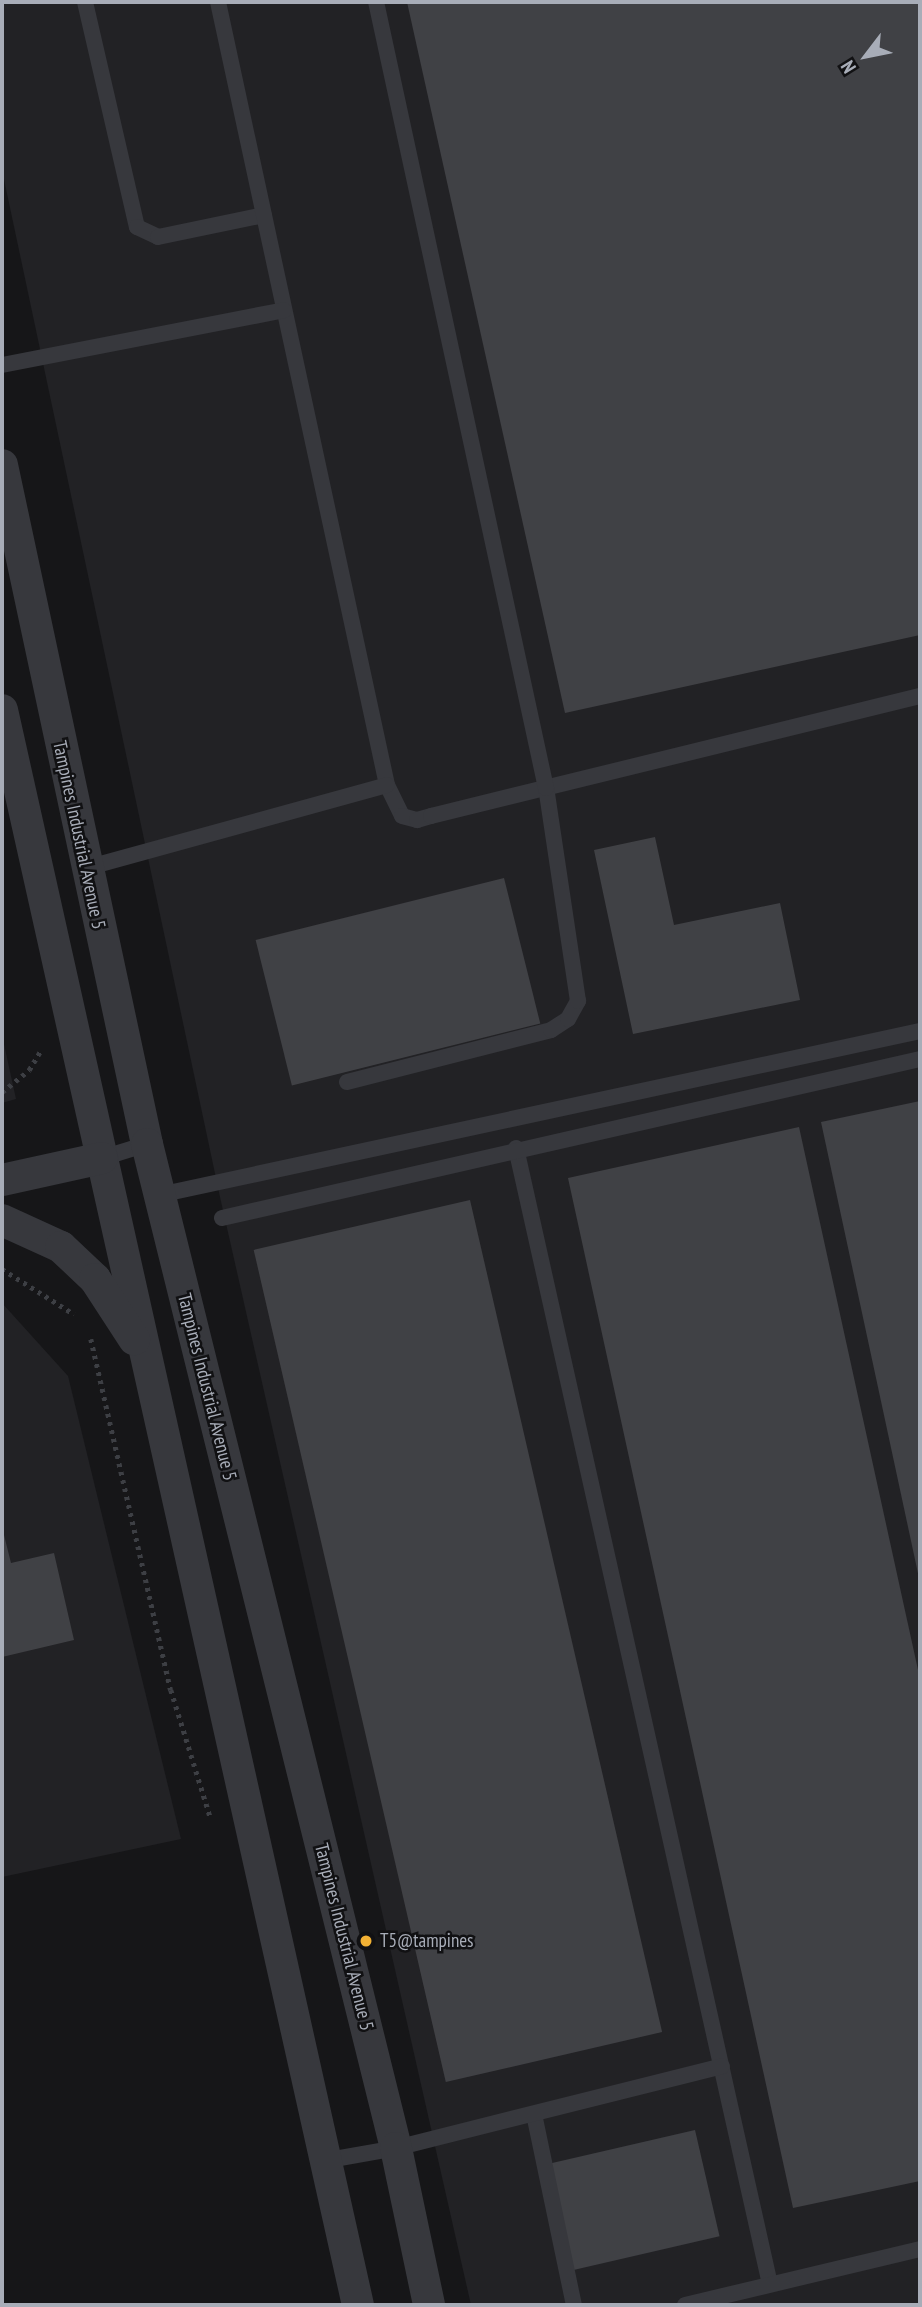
<!DOCTYPE html>
<style>
body{margin:0}
#map{position:relative;width:922px;height:2307px;overflow:hidden;background:#161618;font-family:"PT Sans Narrow",sans-serif}
div>[style]{position:absolute}
[style*='--x']{left:calc(var(--x)*1px);top:calc(var(--y)*1px);width:calc(var(--w)*1px);rotate:calc(var(--a)*1deg)}
.built>*{inset:0;background:#222225}
.building>*{inset:0;background:#404145;transform-origin:0 0}
.path>*{height:4.5px;margin-top:-2.25px;transform-origin:0;background:repeating-linear-gradient(90deg,#3d3f44 0 3.5px,transparent 0 8.5px)}
.lane>*{height:16px;margin:-8px;padding:0 8px;transform-origin:8px;border-radius:8px;background:#37383d}
.street>*{height:32px;margin:-16px;padding:0 16px;transform-origin:16px;border-radius:16px;background:#37383d}
.dots>*{width:19px;height:19px;translate:-50% -50%;box-sizing:border-box;border:4px solid #111113;border-radius:50%}
span{translate:-50% -50%;white-space:nowrap;text-align:center;line-height:1.15;-webkit-text-stroke:5px #111113;paint-order:stroke}
.street-label{font-size:19px;color:#a8adb8}
.poi-label{font-size:19px;color:#a8adb8}
.left{translate:0 -50%;text-align:left}
.frame{position:absolute;inset:0;border:4px solid #a8adb8;pointer-events:none}
.north{position:absolute;left:831px;top:21px;width:70px;height:70px;-webkit-text-stroke:5px #111113;paint-order:stroke;rotate:238deg;font-size:19px;font-weight:700;line-height:28px;text-align:center;color:#a8adb8}
.north::after{content:'';display:block;margin:auto;width:24px;height:32px;background:#a8adb8;clip-path:polygon(50% 0,100% 100%,50% 72%,0 100%)}
</style>
<div id="map">
<div class="built">
<div style="clip-path:polygon(2px 2px,920px 2px,920px 2305px,471px 2305px,220px 1197px,2px 170px)"></div>
<div style="clip-path:polygon(2px 1035px,16px 1099px,2px 1103px)"></div>
<div style="clip-path:polygon(2px 1303px,68px 1376px,181px 1839px,2px 1877px)"></div>
</div>
<div class="building">
<div style="clip-path:polygon(407px 2px,920px 2px,920px 635px,565px 713px)"></div>
<div style="clip-path:polygon(655px 837px,674px 925px,780px 903px,800px 1000px,633px 1034px,594px 850px)"></div>
<div style="left:504px;top:878px;width:150px;height:256px;rotate:76deg"></div>
<div style="clip-path:polygon(920px 1101px,920px 1578px,919px 1578px,821px 1122px)"></div>
<div style="clip-path:polygon(799px 1127px,920px 1679px,920px 2181px,793px 2208px,568px 1178px)"></div>
<div style="left:470px;top:1200px;width:854px;height:222px;rotate:77deg"></div>
<div style="clip-path:polygon(2px 1527px,11px 1563px,54px 1553px,74px 1640px,2px 1657px)"></div>
<div style="left:695px;top:2130px;width:109px;height:151px;rotate:77deg"></div>
</div>
<div class="path">
<div style="--x:2;--y:1092;--w:35;--a:-39"></div>
<div style="--x:29;--y:1070;--w:23;--a:-59"></div>
<div style="--x:2;--y:1269;--w:85;--a:32"></div>
<div style="--x:91;--y:1339;--w:360;--a:77.2"></div>
<div style="--x:171;--y:1690;--w:132;--a:72.8"></div>
</div>
<div class="lane">
<div style="--x:85;--y:2;--w:231;--a:77"></div>
<div style="--x:137;--y:227;--w:23;--a:25"></div>
<div style="--x:158;--y:237;--w:108;--a:-11.7"></div>
<div style="--x:218;--y:2;--w:801;--a:77.82"></div>
<div style="--x:387;--y:785;--w:34;--a:64"></div>
<div style="--x:402;--y:816;--w:16;--a:15"></div>
<div style="--x:417;--y:820;--w:15;--a:-16"></div>
<div style="--x:431;--y:816;--w:504;--a:-13.79"></div>
<div style="--x:2;--y:365;--w:287;--a:-11"></div>
<div style="--x:86;--y:868;--w:312;--a:-15.4"></div>
<div style="--x:347;--y:1082;--w:211;--a:-14.3"></div>
<div style="--x:551;--y:1030;--w:20;--a:-33"></div>
<div style="--x:568;--y:1019;--w:21;--a:-61"></div>
<div style="--x:578;--y:1001;--w:215;--a:-98.5"></div>
<div style="--x:546;--y:788;--w:804;--a:-102.2"></div>
<div style="--x:516;--y:1148;--w:1164;--a:77.4"></div>
<div style="--x:102;--y:1158;--w:47;--a:-17.3"></div>
<div style="--x:159;--y:1195;--w:778;--a:-12.16"></div>
<div style="--x:222;--y:1218;--w:716;--a:-12.83"></div>
<div style="--x:534;--y:2114;--w:195;--a:78.2"></div>
<div style="--x:323;--y:2161;--w:74;--a:-10.1"></div>
<div style="--x:396;--y:2148;--w:336;--a:-14.1"></div>
<div style="--x:685;--y:2305;--w:242;--a:-13.4"></div>
</div>
<div class="street">
<div style="--x:2;--y:465;--w:694;--a:77.95"></div>
<div style="--x:147;--y:1144;--w:1034;--a:76.07"></div>
<div style="--x:396;--y:2148;--w:160;--a:78.1"></div>
<div style="--x:2;--y:710;--w:1634;--a:77.42"></div>
<div style="--x:2;--y:1180;--w:102;--a:-12.4"></div>
<div style="--x:2;--y:1220;--w:65;--a:24.6"></div>
<div style="--x:61;--y:1247;--w:47;--a:43.3"></div>
<div style="--x:95;--y:1279;--w:72;--a:57"></div>
</div>
<div class="dots">
<div style="left:366px;top:1941px;background:#f2b134"></div>
</div>
<div class="street-label">
<span style="left:79px;top:835px;rotate:78deg">Tampines Industrial Avenue 5</span>
<span style="left:207px;top:1387px;rotate:76deg">Tampines Industrial Avenue 5</span>
<span style="left:344px;top:1937px;rotate:76deg">Tampines Industrial Avenue 5</span>
</div>
<div class="poi-label">
<span class="left" style="left:380px;top:1941px">T5@tampines</span>
</div>
<div class="frame"></div>
<div class="north">N</div>
</div>
